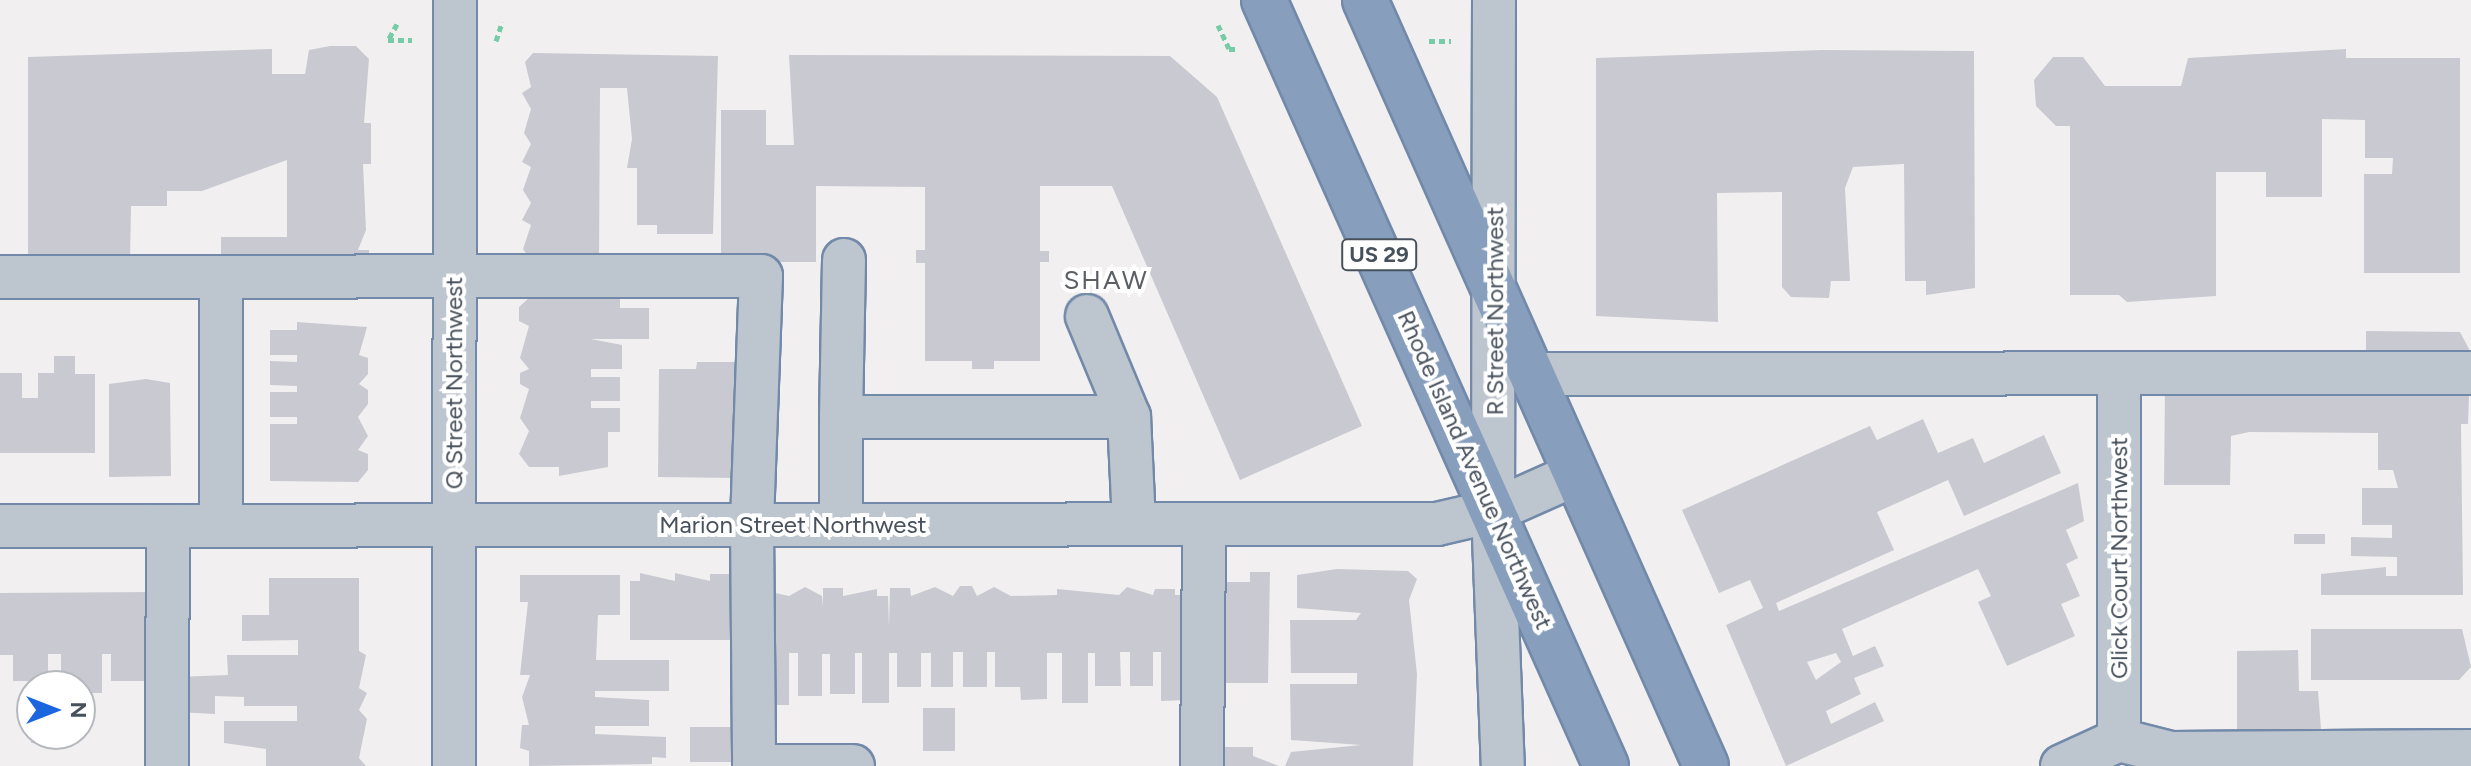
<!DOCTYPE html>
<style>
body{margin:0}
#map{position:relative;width:2471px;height:766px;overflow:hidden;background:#f1efef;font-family:Figtree,sans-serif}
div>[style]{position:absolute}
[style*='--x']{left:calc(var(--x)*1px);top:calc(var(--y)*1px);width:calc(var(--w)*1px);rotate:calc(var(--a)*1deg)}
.building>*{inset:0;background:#c9cad1;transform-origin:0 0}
.path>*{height:5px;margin-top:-2.5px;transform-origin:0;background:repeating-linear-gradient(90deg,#76cca6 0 6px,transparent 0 10px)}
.roads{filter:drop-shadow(2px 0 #7289a9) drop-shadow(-2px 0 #7289a9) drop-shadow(0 2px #7289a9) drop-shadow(0 -2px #7289a9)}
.minor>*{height:42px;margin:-21px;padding:0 21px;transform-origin:21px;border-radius:21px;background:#bdc5ce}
.highway>*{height:44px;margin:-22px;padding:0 22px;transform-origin:22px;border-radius:22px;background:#879ebd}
span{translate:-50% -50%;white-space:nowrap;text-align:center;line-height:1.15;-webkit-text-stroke:8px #fff;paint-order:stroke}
.shield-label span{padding:2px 6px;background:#fff;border:2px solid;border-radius:6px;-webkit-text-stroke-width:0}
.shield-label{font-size:22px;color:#47515c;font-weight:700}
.street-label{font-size:24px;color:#47515c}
.neighbourhood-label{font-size:26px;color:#5b5f64;letter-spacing:2px}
.north{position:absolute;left:16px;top:670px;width:80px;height:80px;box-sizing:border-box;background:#fff;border:2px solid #b5b9be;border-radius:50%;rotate:90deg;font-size:22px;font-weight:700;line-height:32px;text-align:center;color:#47515c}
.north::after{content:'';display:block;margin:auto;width:28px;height:36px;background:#1b66df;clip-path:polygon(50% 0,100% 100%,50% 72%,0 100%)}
</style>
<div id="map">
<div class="building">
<div style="clip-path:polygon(330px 46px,356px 46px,369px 59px,364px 123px,371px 123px,371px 164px,363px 164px,366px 230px,358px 250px,369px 250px,369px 274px,221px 274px,221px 237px,287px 237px,287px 160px,202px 191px,167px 191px,167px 206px,131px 206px,130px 262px,28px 262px,28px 57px,272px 49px,272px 74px,305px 74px,309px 50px)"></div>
<div style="clip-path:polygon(2346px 49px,2346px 58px,2460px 58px,2460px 273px,2364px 273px,2364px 174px,2392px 174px,2393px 158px,2365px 158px,2365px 120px,2322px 119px,2322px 197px,2266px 197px,2266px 172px,2216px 172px,2216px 296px,2127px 302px,2119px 295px,2070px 295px,2070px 126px,2056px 126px,2036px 106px,2034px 80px,2053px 57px,2083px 57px,2105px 86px,2181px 86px,2188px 58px)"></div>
<div style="clip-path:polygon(1823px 50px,1974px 51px,1975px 288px,1926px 295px,1926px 281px,1905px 281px,1904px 164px,1853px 167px,1845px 188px,1850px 281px,1831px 281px,1829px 298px,1791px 297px,1782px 287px,1782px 192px,1717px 193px,1718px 322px,1596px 316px,1596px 58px)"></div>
<div style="clip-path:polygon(533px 53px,718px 56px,713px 234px,657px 234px,657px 225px,637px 225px,637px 168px,627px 168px,632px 139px,627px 88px,600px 88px,599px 262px,531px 261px,523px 249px,531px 225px,522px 220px,531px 203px,523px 190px,531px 167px,522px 162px,531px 144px,524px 133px,531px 109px,522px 93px,531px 87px,525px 62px)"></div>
<div style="clip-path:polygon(789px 55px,1170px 56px,1217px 97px,1362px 426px,1240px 480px,1112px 186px,1040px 186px,1040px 251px,1049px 251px,1049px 262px,1040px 262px,1040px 361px,994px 361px,994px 369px,972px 369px,972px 361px,925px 361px,925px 263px,916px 263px,916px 250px,925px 250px,925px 187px,816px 186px,816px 262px,721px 262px,721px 110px,766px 110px,766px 145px,794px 145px)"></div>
<div style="clip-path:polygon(620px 296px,620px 308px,649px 308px,649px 339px,591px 339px,622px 345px,622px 369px,591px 369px,591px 377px,620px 377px,620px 401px,591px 401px,591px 408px,620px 408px,620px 432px,608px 432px,608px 467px,559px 476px,559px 467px,529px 467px,519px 454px,529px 431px,520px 418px,529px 389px,520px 384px,520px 373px,529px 369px,520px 358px,529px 326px,519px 321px,519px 307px,529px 298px)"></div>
<div style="clip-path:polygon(297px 322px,367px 327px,359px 355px,368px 358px,368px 374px,359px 384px,368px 390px,368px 404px,358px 417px,368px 436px,358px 450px,368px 454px,368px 470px,358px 482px,270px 481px,270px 424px,297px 424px,297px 417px,270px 417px,270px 392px,297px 392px,297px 386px,270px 385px,270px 361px,297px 362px,297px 355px,270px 355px,270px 330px,297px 330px)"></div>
<div style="clip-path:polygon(2366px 331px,2460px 332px,2469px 349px,2467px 355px,2366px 355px)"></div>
<div style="clip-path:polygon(54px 356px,75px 356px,75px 374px,95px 374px,95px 453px,0 453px,0 373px,22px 373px,22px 398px,38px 398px,38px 373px,54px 373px)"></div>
<div style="clip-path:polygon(697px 362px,736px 362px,735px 478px,658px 477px,659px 369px,696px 369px)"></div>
<div style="clip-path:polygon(146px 379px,170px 383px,171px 476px,109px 477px,109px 384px)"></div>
<div style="clip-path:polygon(2165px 388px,2462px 389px,2469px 396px,2468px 424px,2461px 424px,2463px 595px,2321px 595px,2321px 574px,2386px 567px,2386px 576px,2397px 576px,2397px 557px,2351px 556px,2351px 537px,2392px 538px,2392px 525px,2362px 525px,2362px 488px,2398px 488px,2393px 470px,2378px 470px,2378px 433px,2249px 432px,2231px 436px,2230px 485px,2164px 485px)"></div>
<div style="clip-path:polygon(evenodd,1923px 419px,1938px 453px,1973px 438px,1984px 463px,2044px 435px,2061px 473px,1964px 516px,1948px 480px,1877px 512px,1894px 550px,1776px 603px,1779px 611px,2078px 483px,2084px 521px,2066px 530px,2078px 558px,2066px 564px,2080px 596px,2061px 604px,2075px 636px,2007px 666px,1978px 602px,1991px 596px,1978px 569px,1842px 629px,1853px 656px,1875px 646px,1884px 666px,1854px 678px,1861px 694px,1826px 711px,1831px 724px,1875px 702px,1884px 721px,1786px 766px,1726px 625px,1763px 608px,1750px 580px,1719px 593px,1682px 510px,1870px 426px,1877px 440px,1923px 419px,1836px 653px,1841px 662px,1816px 680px,1807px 662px,1836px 653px)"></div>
<div style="left:2294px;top:534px;width:31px;height:10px"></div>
<div style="clip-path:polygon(1337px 569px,1408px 571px,1417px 579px,1409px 600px,1417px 674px,1413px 766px,1285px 766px,1291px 752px,1361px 745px,1291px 740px,1290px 684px,1357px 684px,1357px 673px,1291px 673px,1290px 620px,1356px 620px,1361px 613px,1297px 608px,1297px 575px)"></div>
<div style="clip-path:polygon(1250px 572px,1270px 572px,1268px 683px,1205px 683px,1224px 582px,1250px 582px)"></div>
<div style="clip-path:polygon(640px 573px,675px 581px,675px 573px,710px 581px,710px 574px,732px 574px,737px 640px,630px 640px,630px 581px,640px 581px)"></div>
<div style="clip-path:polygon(520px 575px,620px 575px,620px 615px,598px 615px,596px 660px,669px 660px,669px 691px,595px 691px,595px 697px,649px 700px,649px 726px,595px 726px,595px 734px,666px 737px,666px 758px,652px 757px,652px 764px,529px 766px,529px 751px,520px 748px,522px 725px,529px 725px,522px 697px,530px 675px,520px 675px,528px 602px,520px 602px)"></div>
<div style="clip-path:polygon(269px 578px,359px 578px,359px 651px,366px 655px,359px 688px,367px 693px,359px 710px,367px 719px,359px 758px,366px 766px,266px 766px,266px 749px,224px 743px,224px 721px,297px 721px,297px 706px,244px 706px,244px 697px,215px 696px,215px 714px,177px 712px,177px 677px,228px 675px,227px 655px,298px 655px,298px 640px,242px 641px,242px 615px,269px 615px)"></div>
<div style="clip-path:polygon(960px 586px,972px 586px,977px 596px,994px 587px,1011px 596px,1057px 595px,1057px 589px,1119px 595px,1127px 587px,1153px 595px,1155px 589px,1175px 589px,1175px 595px,1186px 595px,1186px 700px,1161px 701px,1161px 652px,1153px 652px,1153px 686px,1130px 686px,1130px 652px,1120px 652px,1121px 686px,1095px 686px,1095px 653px,1088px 653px,1088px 703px,1062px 703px,1062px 653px,1047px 653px,1047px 699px,1021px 700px,1020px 687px,995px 687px,995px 652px,987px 652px,987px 687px,963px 687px,963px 652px,953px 652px,953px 687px,931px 687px,931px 653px,921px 653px,921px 687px,897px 687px,897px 653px,889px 653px,889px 703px,862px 703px,862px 653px,855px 653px,855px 694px,830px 694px,830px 654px,822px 654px,822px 696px,798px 696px,798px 653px,789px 653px,789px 705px,756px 705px,757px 589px,789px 596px,805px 587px,822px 596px,823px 607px,823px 588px,843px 588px,843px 596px,877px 589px,877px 596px,888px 596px,889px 627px,890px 588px,910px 588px,911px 596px,935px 587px,953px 596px)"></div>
<div style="clip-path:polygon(153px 592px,146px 681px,111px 681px,111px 654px,102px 654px,102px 693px,80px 693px,80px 681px,61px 681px,61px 654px,48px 654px,48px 681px,13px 681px,13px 655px,0 655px,0 593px)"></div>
<div style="clip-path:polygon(2311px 629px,2462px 629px,2471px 667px,2459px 680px,2311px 680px)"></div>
<div style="clip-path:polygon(2298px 650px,2299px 691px,2318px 691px,2322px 742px,2237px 743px,2237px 651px)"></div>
<div style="left:955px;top:708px;width:43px;height:32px;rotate:90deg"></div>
<div style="left:690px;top:727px;width:45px;height:35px"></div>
<div style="left:31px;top:734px;width:7px;height:9px"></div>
<div style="clip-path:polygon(1209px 747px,1253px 747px,1253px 756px,1279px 766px,1209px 766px)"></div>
</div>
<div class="path">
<div style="--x:397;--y:24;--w:18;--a:119"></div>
<div style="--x:388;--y:40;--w:24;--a:0"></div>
<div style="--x:1218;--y:25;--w:26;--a:65"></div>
<div style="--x:1229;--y:49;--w:9;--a:0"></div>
<div style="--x:496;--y:41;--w:20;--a:-72"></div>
<div style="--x:1429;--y:41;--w:22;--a:0"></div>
</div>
<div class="roads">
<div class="minor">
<div style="--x:1494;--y:0;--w:511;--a:90.11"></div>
<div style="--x:1493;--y:511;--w:255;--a:87.8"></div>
<div style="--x:0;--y:277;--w:761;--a:-0.08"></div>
<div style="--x:761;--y:276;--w:249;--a:92.1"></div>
<div style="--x:752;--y:525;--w:240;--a:89.5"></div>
<div style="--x:1087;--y:316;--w:109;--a:67.4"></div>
<div style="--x:1530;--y:374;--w:941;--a:-0.06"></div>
<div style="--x:2119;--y:376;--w:364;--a:90"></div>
<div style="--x:841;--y:417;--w:157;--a:-88.9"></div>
<div style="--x:841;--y:524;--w:107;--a:-90"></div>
<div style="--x:841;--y:417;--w:288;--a:0"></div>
<div style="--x:1129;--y:417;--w:107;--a:87.3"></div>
<div style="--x:0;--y:526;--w:1437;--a:-0.08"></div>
<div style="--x:1437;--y:524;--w:57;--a:-13.1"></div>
<div style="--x:1493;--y:511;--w:91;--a:-24"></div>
<div style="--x:221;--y:526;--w:247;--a:-90"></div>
<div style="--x:167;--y:766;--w:240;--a:-89.8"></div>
<div style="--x:454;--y:766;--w:766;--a:-89.93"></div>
<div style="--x:754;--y:766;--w:99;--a:0"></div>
<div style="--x:1202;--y:766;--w:242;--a:-89.5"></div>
<div style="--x:2062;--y:766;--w:63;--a:-24.5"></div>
<div style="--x:2119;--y:740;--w:54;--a:14"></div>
<div style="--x:2171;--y:753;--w:300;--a:-0.4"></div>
</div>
<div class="highway">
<div style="--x:1264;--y:0;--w:839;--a:65.94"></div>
<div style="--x:1365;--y:0;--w:838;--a:66"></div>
</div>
</div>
<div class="shield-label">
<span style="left:1379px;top:255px">US 29</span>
</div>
<div class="street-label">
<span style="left:1495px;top:311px;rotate:-90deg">R Street Northwest</span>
<span style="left:454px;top:383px;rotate:-90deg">Q Street Northwest</span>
<span style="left:1475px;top:470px;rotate:66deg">Rhode Island Avenue Northwest</span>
<span style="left:793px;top:525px">Marion Street Northwest</span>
<span style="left:2119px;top:558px;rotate:-90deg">Glick Court Northwest</span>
</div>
<div class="neighbourhood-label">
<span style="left:1106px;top:281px">SHAW</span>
</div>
<div class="north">N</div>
</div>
